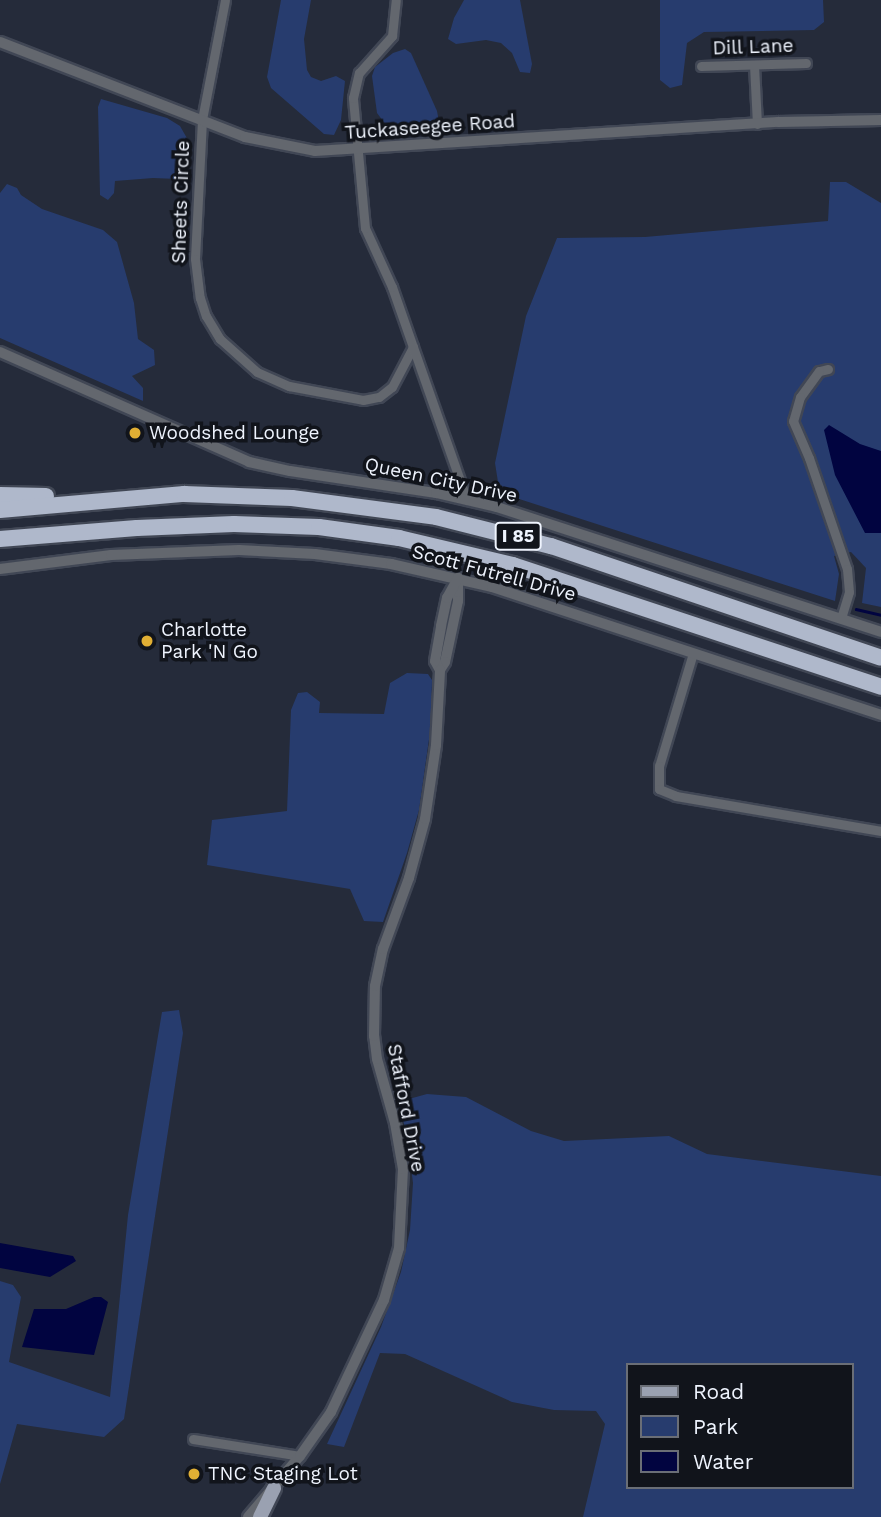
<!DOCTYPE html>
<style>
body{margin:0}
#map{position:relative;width:881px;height:1517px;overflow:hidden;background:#252b3a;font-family:"Work Sans",sans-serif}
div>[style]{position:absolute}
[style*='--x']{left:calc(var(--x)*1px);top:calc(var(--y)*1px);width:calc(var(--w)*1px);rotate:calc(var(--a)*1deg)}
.green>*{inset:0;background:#273c6e}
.water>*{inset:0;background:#010440}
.stream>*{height:2.5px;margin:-1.25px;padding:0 1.25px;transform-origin:1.25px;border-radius:1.25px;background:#010440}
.roads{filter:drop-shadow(2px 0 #414755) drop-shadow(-2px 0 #414755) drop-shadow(0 2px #414755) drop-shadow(0 -2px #414755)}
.minor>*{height:9px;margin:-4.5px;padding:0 4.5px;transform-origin:4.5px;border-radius:4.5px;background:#63676e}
.tertiary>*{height:10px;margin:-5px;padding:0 5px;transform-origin:5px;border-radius:5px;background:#63676e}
.primary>*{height:14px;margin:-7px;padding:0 7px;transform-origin:7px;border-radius:7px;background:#9aa1b1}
.motorway>*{height:16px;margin:-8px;padding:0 8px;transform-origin:8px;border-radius:8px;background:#afb8cb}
.dots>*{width:19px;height:19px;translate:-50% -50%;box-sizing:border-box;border:4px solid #11141b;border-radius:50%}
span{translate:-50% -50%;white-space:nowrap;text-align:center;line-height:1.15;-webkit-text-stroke:7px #11141b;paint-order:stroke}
.shield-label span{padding:2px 5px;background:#11141b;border:2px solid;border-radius:5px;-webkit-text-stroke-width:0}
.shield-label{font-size:18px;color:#eff4fe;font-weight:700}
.street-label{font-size:19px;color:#eff4fe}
.poi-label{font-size:19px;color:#eff4fe}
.left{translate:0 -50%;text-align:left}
.legend{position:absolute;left:626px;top:1363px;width:228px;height:126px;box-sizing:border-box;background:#11141b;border:2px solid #6a6e76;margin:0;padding:9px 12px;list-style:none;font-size:21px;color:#eff4fe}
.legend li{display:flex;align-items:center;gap:14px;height:35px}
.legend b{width:35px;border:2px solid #6a6e76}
</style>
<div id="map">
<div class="green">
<div style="clip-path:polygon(281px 0,311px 0,304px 39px,307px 70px,311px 77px,321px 81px,336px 76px,345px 81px,341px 120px,334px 135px,324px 134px,271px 88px,267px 77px)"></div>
<div style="clip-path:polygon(464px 0,520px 0,532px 64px,530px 73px,520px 72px,512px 53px,501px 43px,486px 40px,456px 44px,448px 39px,454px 18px)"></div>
<div style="clip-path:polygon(660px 0,823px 0,824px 22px,814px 30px,704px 32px,687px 43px,682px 85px,670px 88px,660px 80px)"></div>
<div style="clip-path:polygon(405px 49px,411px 53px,437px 111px,439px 122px,436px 128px,399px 131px,389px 129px,377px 113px,372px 76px,375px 67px,393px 53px)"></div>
<div style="clip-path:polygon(101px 99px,167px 118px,180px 126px,188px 140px,184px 172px,178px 179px,153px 178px,115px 181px,114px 193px,108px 200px,100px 195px,98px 107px)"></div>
<div style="clip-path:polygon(830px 182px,846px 182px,881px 203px,881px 607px,862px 603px,866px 568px,851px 552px,834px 556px,839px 574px,835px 601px,513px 497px,498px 482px,495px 463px,526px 316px,557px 238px,645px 237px,828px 221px)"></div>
<div style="clip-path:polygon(7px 184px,17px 188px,21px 195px,42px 209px,103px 230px,117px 242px,134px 303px,138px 339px,154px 350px,155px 365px,132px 376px,143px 388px,143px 401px,0 338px,0 193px)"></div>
<div style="clip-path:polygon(407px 673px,428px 674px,432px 680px,431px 725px,419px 810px,407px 853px,383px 922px,364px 921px,350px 889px,207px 865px,212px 820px,287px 811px,291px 710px,298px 693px,307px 692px,320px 702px,319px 713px,384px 714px,390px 683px)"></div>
<div style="clip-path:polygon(179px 1010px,183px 1033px,124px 1419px,104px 1437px,17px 1424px,0 1484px,0 1281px,13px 1285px,21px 1297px,9px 1362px,110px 1397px,128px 1215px,162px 1012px)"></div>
<div style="clip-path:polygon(evenodd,427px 1094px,466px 1097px,531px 1131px,564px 1141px,669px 1136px,707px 1154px,881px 1176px,881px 1517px,583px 1517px,605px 1424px,596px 1411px,554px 1410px,512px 1402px,405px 1354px,380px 1353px,344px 1447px,327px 1444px,381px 1327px,401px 1272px,410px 1230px,413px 1183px,407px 1135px,398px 1102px,427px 1094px,627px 1365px,851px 1365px,851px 1487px,627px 1487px,627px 1365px)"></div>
</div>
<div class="water">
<div style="clip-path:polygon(829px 425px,860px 444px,881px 451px,881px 533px,865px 533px,835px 475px,824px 430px)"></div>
<div style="clip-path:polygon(0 1243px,73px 1256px,76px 1261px,50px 1277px,0 1268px)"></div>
<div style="clip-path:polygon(94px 1297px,101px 1297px,108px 1302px,94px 1355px,22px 1347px,34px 1309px,66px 1309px)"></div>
</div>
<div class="stream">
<div style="--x:856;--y:609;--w:26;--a:13"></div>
</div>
<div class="roads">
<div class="minor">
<div style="--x:225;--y:0;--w:122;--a:100.9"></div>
<div style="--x:202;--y:120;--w:139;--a:92.9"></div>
<div style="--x:195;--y:259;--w:39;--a:83"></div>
<div style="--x:200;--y:298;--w:19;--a:72"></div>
<div style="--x:206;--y:316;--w:27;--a:59"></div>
<div style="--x:220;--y:339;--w:50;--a:41.7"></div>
<div style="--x:257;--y:372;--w:35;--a:24"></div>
<div style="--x:289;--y:386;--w:75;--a:10.7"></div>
<div style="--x:363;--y:400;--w:16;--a:-11"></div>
<div style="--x:379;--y:397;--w:16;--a:-38"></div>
<div style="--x:392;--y:387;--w:45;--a:-62.3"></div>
<div style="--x:413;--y:347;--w:64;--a:-109.3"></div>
<div style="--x:392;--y:287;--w:65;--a:-114.6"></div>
<div style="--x:365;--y:228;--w:131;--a:-95.3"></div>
<div style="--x:353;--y:98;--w:26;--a:-77"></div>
<div style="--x:359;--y:73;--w:50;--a:-48.3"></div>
<div style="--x:392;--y:36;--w:36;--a:-84"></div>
<div style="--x:754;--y:65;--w:59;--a:87.1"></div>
<div style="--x:701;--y:66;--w:105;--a:-1.6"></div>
<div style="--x:413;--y:347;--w:162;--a:70.6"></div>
<div style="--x:828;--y:369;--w:9;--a:167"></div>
<div style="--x:819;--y:371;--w:32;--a:126"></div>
<div style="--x:800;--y:397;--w:25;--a:106"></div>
<div style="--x:793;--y:421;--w:40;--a:66.6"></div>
<div style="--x:809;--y:458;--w:117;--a:71.1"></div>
<div style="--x:847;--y:569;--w:23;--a:85"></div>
<div style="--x:849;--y:592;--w:27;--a:107"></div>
<div style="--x:693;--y:653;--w:118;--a:106.7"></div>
<div style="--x:659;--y:766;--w:23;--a:90"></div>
<div style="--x:659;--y:789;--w:18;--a:22"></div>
<div style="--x:676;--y:796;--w:208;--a:9.7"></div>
<div style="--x:193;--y:1439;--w:108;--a:9"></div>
</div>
<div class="tertiary">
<div style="--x:0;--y:42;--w:263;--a:21.2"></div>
<div style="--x:245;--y:137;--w:71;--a:11.3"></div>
<div style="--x:315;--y:151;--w:464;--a:-3.6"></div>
<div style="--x:778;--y:122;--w:103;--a:-1.1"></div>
<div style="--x:0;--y:352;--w:272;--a:23.8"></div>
<div style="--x:249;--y:462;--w:42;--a:12.4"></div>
<div style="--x:290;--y:471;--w:148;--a:8.6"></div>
<div style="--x:436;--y:493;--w:63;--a:12.9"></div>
<div style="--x:497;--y:507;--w:404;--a:18"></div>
<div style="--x:0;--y:569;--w:112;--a:-7.2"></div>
<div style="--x:111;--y:555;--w:128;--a:-2.2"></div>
<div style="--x:239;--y:550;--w:76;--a:3"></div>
<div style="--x:315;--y:554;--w:77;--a:7.5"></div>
<div style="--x:391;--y:564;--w:104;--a:12.8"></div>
<div style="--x:492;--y:587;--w:410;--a:18.2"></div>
<div style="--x:458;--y:578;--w:23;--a:90"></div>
<div style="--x:458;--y:601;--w:62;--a:102"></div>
<div style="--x:445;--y:662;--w:9;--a:122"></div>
<div style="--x:440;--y:670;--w:10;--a:-119"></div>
<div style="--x:435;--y:661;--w:36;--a:-80"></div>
<div style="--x:441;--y:626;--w:29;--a:-78"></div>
<div style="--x:447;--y:598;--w:23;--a:-61"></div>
<div style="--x:248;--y:1517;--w:80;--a:-49.6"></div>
<div style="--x:300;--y:1456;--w:54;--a:-54.8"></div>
<div style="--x:331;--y:1412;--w:124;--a:-64.7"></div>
<div style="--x:384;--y:1300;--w:54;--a:-73.9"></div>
<div style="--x:399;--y:1248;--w:79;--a:-87.1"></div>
<div style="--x:403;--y:1169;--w:47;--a:-99.9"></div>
<div style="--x:395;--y:1123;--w:66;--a:-105.7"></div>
<div style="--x:377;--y:1059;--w:23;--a:-97"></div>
<div style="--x:374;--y:1036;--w:50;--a:-88.9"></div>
<div style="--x:375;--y:986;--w:38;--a:-78"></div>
<div style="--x:383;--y:949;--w:76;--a:-69.9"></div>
<div style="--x:409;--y:878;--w:61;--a:-74.8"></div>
<div style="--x:425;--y:819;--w:75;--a:-81.5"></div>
<div style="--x:436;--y:745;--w:75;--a:-86.9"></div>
</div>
<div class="primary">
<div style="--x:260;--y:1517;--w:32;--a:-64"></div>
</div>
<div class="motorway">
<div style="--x:0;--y:495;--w:46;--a:1.2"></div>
<div style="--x:0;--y:510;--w:185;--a:-5"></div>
<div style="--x:184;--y:494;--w:108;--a:2.1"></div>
<div style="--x:292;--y:498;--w:145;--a:7.5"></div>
<div style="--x:436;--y:517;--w:119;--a:14.2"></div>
<div style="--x:551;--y:546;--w:348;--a:18.7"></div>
<div style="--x:0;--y:539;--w:137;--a:-4.6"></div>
<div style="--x:137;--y:528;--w:97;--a:-2.4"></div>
<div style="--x:234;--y:524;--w:85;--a:2"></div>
<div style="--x:319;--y:527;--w:81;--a:7.8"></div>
<div style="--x:399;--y:538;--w:117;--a:13.3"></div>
<div style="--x:513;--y:565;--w:388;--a:18.3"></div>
</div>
</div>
<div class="dots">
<div style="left:135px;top:433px;background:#e1af34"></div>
<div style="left:147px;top:641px;background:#e1af34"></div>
<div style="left:194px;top:1474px;background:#e1af34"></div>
</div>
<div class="shield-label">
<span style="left:518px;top:536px">I 85</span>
</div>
<div class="street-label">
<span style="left:753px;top:47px;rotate:-2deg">Dill Lane</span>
<span style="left:430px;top:127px;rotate:-4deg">Tuckaseegee Road</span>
<span style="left:181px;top:202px;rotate:-88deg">Sheets Circle</span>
<span style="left:441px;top:480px;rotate:12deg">Queen City Drive</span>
<span style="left:494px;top:573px;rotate:15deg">Scott Futrell Drive</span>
<span style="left:406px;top:1108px;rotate:79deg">Stafford Drive</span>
</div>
<div class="poi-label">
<span class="left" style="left:149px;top:433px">Woodshed Lounge</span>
<span class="left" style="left:161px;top:641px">Charlotte<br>Park 'N Go</span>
<span class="left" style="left:208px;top:1474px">TNC Staging Lot</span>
</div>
<ul class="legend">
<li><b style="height:9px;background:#9aa1b1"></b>Road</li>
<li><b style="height:19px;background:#273c6e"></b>Park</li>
<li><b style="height:19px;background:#010440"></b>Water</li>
</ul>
</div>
